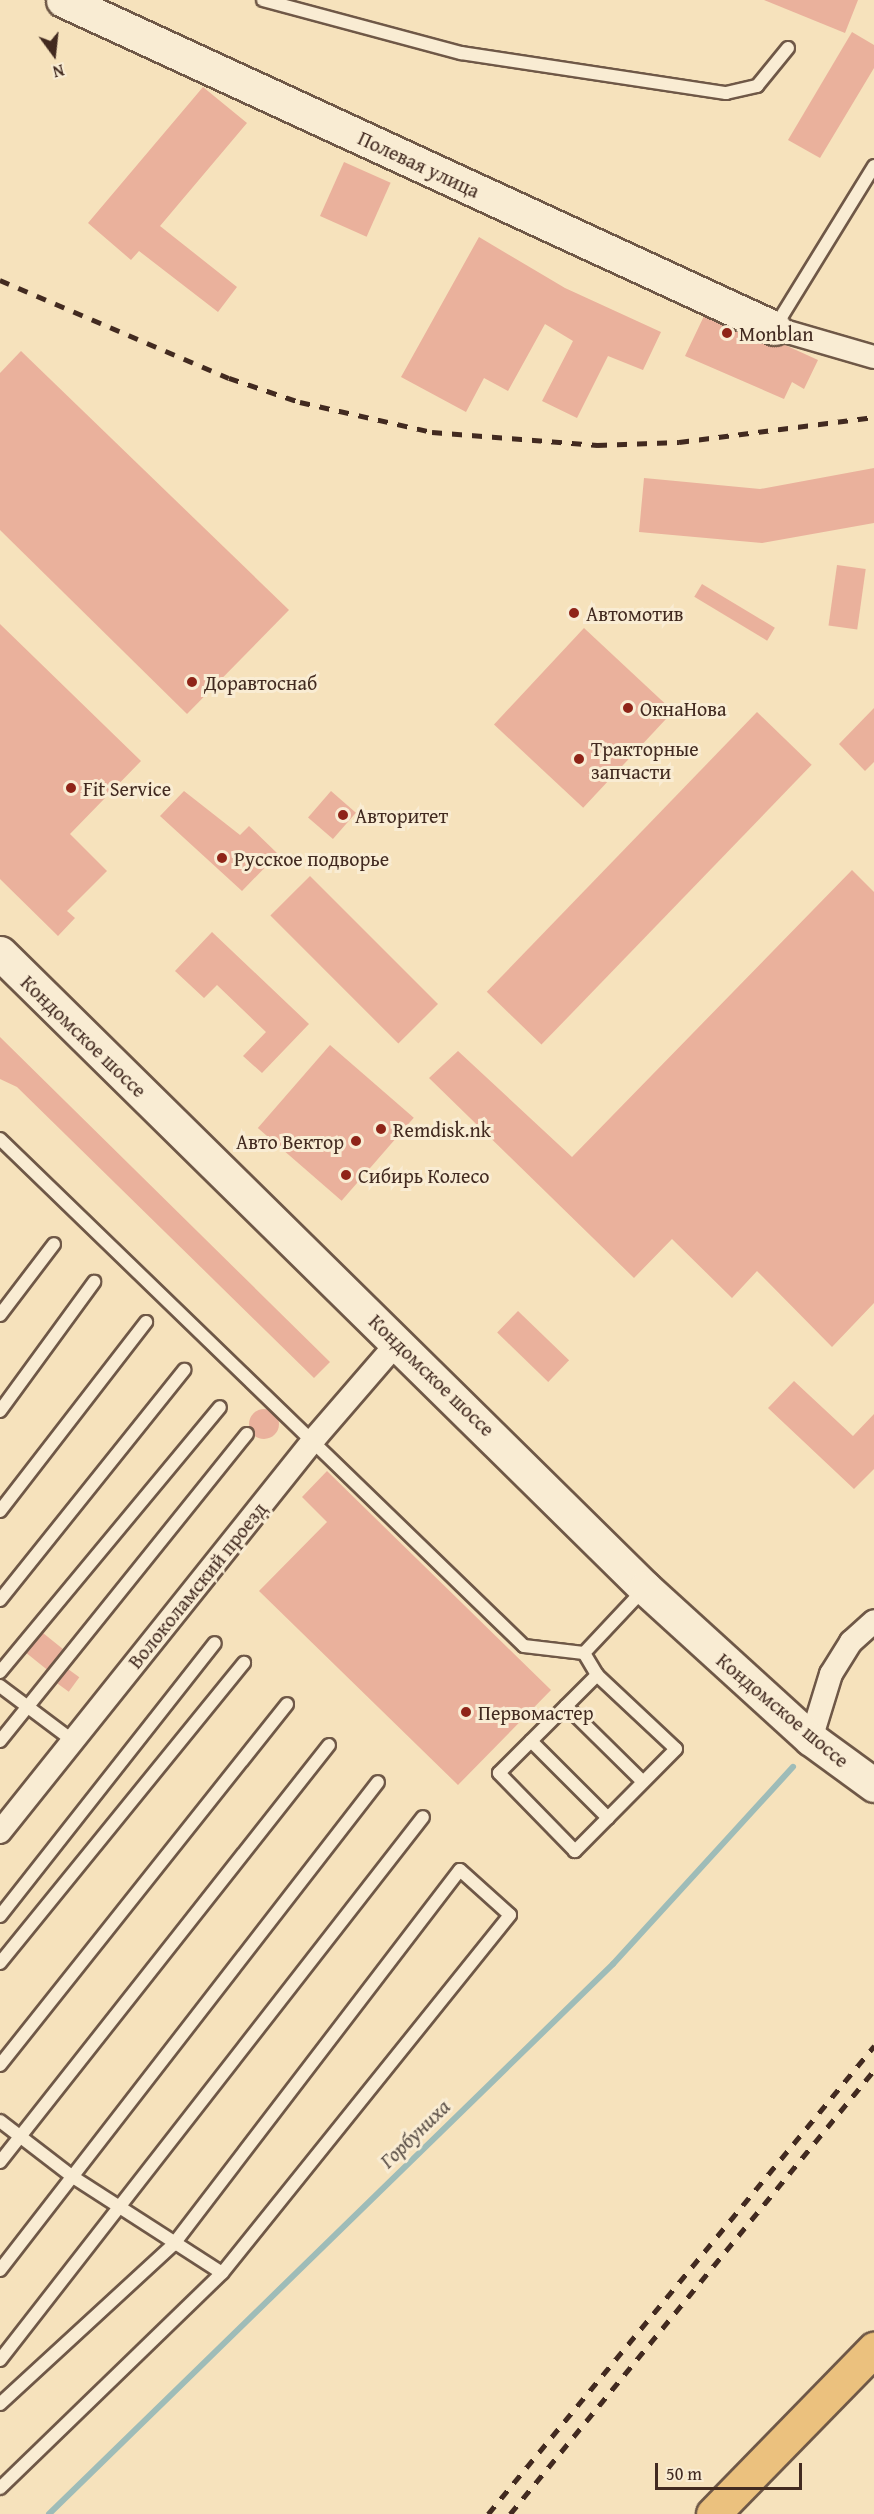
<!DOCTYPE html>
<meta charset="utf-8">
<style>
body{margin:0}
#map{position:relative;width:874px;height:2514px;overflow:hidden;background:#f6e2bc;font-family:"Gentium Book Plus",serif}
div>[style]{position:absolute}
[style*='--x']{left:calc(var(--x)*1px);top:calc(var(--y)*1px);width:calc(var(--w)*1px);rotate:calc(var(--a)*1deg)}
.stream>*{height:6px;margin:-3px;padding:0 3px;transform-origin:3px;border-radius:3px;background:#9ebcb8}
.building>*{inset:0;background:#eab19c;transform-origin:0 0}
.round{border-radius:50%}
.roads{filter:drop-shadow(2px 0 #6f5847) drop-shadow(-2px 0 #6f5847) drop-shadow(0 2px #6f5847) drop-shadow(0 -2px #6f5847)}
.lane>*{height:12px;margin:-6px;padding:0 6px;transform-origin:6px;border-radius:6px;background:#f9ecd3}
.street>*{height:22px;margin:-11px;padding:0 11px;transform-origin:11px;border-radius:11px;background:#f9ecd3}
.secondary>*{height:33px;margin:-16.5px;padding:0 16.5px;transform-origin:16.5px;border-radius:16.5px;background:#f9ecd3}
.primary>*{height:33px;margin:-16.5px;padding:0 16.5px;transform-origin:16.5px;border-radius:16.5px;background:#ebc17e}
.rail>*{height:4.5px;margin-top:-2.25px;transform-origin:0;background:repeating-linear-gradient(90deg,#422a20 0 10px,transparent 0 20px)}
.dots>*{width:16px;height:16px;translate:-50% -50%;box-sizing:border-box;border:3px solid #f9ecd3;border-radius:50%}
span{translate:-50% -50%;white-space:nowrap;text-align:center;line-height:1.15;-webkit-text-stroke:6px #f9ecd3;paint-order:stroke}
.street-label{font-size:20px;color:#422a20}
.poi-label{font-size:20px;color:#422a20}
.left{translate:0 -50%;text-align:left}
.right{translate:-100% -50%;text-align:right}
.water-label{font-size:21px;color:#594e46;font-style:italic}
.north{position:absolute;left:24px;top:24px;width:60px;height:60px;-webkit-text-stroke:4px #f9ecd3;paint-order:stroke;rotate:165deg;font-size:16px;font-weight:700;line-height:24px;text-align:center;color:#422a20}
.north::after{content:'';display:block;margin:auto;width:21px;height:27px;background:#422a20;clip-path:polygon(50% 0,100% 100%,50% 72%,0 100%)}
.scale{position:absolute;left:655px;top:2463px;width:147px;height:27px;box-sizing:border-box;border:3px solid #422a20;border-top:0;padding-left:8px;font-size:18px;line-height:21px;white-space:nowrap;color:#422a20;-webkit-text-stroke:4px #f9ecd3;paint-order:stroke}
</style>
<div id="map">
<div class="stream">
<div style="--x:49;--y:2514;--w:788;--a:-44.28"></div>
<div style="--x:613;--y:1964;--w:267;--a:-47.6"></div>
</div>
<div class="building">
<div style="clip-path:polygon(764px 0,858px 0,845px 33px)"></div>
<div style="clip-path:polygon(852px 32px,874px 45px,874px 68px,820px 158px,788px 140px)"></div>
<div style="clip-path:polygon(203px 87px,247px 123px,160px 226px,237px 287px,218px 312px,139px 251px,131px 260px,88px 223px)"></div>
<div style="left:344px;top:162px;width:51px;height:59px;rotate:24deg"></div>
<div style="clip-path:polygon(479px 237px,565px 288px,661px 332px,643px 370px,608px 356px,577px 418px,542px 401px,573px 341px,545px 324px,508px 391px,484px 378px,466px 412px,401px 377px)"></div>
<div style="clip-path:polygon(704px 316px,766px 345px,785px 345px,818px 360px,804px 389px,792px 382px,784px 399px,685px 356px)"></div>
<div style="clip-path:polygon(21px 351px,289px 610px,187px 714px,0 530px,0 373px)"></div>
<div style="clip-path:polygon(874px 468px,874px 523px,762px 543px,639px 532px,644px 478px,760px 489px)"></div>
<div style="left:837px;top:565px;width:29px;height:61px;rotate:8deg"></div>
<div style="left:702px;top:584px;width:85px;height:15px;rotate:31deg"></div>
<div style="clip-path:polygon(0 624px,141px 761px,70px 834px,107px 871px,67px 911px,75px 918px,58px 936px,0 879px)"></div>
<div style="left:584px;top:628px;width:122px;height:132px;rotate:43deg"></div>
<div style="clip-path:polygon(874px 708px,874px 762px,865px 771px,839px 744px)"></div>
<div style="left:757px;top:712px;width:76px;height:389px;rotate:44deg"></div>
<div style="clip-path:polygon(184px 791px,240px 835px,249px 826px,278px 854px,242px 891px,160px 816px)"></div>
<div style="left:331px;top:791px;width:33px;height:35px;rotate:41deg"></div>
<div style="clip-path:polygon(852px 870px,874px 892px,874px 1303px,832px 1347px,757px 1271px,732px 1298px,672px 1239px,634px 1278px,429px 1078px,458px 1051px,572px 1157px)"></div>
<div style="left:310px;top:876px;width:181px;height:56px;rotate:45deg"></div>
<div style="clip-path:polygon(212px 932px,309px 1024px,262px 1073px,243px 1056px,266px 1032px,217px 985px,204px 998px,175px 971px)"></div>
<div style="clip-path:polygon(0 1037px,330px 1362px,314px 1378px,17px 1087px,0 1079px)"></div>
<div style="left:330px;top:1045px;width:111px;height:110px;rotate:41deg"></div>
<div style="left:518px;top:1311px;width:71px;height:30px;rotate:44deg"></div>
<div style="clip-path:polygon(794px 1381px,853px 1436px,874px 1414px,874px 1469px,854px 1489px,768px 1408px)"></div>
<div class="round" style="left:249px;top:1409px;width:30px;height:30px"></div>
<div style="clip-path:polygon(327px 1471px,551px 1690px,458px 1785px,259px 1591px,327px 1522px,302px 1497px)"></div>
<div style="left:43px;top:1633px;width:26px;height:26px;rotate:39deg"></div>
<div style="left:68px;top:1669px;width:14px;height:18px;rotate:36deg"></div>
</div>
<div class="roads">
<div class="lane">
<div style="--x:263;--y:0;--w:205;--a:15"></div>
<div style="--x:461;--y:53;--w:268;--a:8.6"></div>
<div style="--x:726;--y:93;--w:32;--a:-13"></div>
<div style="--x:757;--y:86;--w:49;--a:-50.8"></div>
<div style="--x:775;--y:327;--w:189;--a:-58.4"></div>
<div style="--x:0;--y:1139;--w:729;--a:44.06"></div>
<div style="--x:524;--y:1646;--w:60;--a:6.7"></div>
<div style="--x:0;--y:1315;--w:89;--a:-52.7"></div>
<div style="--x:0;--y:1411;--w:160;--a:-53.9"></div>
<div style="--x:0;--y:1511;--w:239;--a:-52.3"></div>
<div style="--x:0;--y:1600;--w:295;--a:-51.3"></div>
<div style="--x:584;--y:1653;--w:26;--a:59"></div>
<div style="--x:597;--y:1675;--w:108;--a:43.1"></div>
<div style="--x:676;--y:1749;--w:144;--a:134.7"></div>
<div style="--x:575;--y:1851;--w:109;--a:-134.3"></div>
<div style="--x:499;--y:1773;--w:139;--a:-45"></div>
<div style="--x:584;--y:1653;--w:88;--a:-46.8"></div>
<div style="--x:0;--y:1672;--w:344;--a:-50.3"></div>
<div style="--x:0;--y:1686;--w:90;--a:36.9"></div>
<div style="--x:566;--y:1706;--w:108;--a:44.6"></div>
<div style="--x:0;--y:1741;--w:394;--a:-51.2"></div>
<div style="--x:531;--y:1741;--w:109;--a:45"></div>
<div style="--x:0;--y:1916;--w:347;--a:-51.8"></div>
<div style="--x:0;--y:1963;--w:387;--a:-50.9"></div>
<div style="--x:0;--y:2065;--w:461;--a:-51.5"></div>
<div style="--x:0;--y:2121;--w:92;--a:37.5"></div>
<div style="--x:73;--y:2177;--w:177;--a:32.8"></div>
<div style="--x:0;--y:2162;--w:531;--a:-51.73"></div>
<div style="--x:0;--y:2270;--w:617;--a:-52.24"></div>
<div style="--x:0;--y:2360;--w:688;--a:-52.08"></div>
<div style="--x:0;--y:2404;--w:235;--a:-42.6"></div>
<div style="--x:173;--y:2245;--w:472;--a:-52.6"></div>
<div style="--x:460;--y:1870;--w:67;--a:42"></div>
<div style="--x:510;--y:1915;--w:459;--a:128.8"></div>
<div style="--x:222;--y:2273;--w:309;--a:135.9"></div>
</div>
<div class="street">
<div style="--x:774;--y:328;--w:104;--a:16.2"></div>
<div style="--x:811;--y:1739;--w:68;--a:-72.9"></div>
<div style="--x:831;--y:1674;--w:38;--a:-58"></div>
<div style="--x:851;--y:1642;--w:31;--a:-42"></div>
<div style="--x:0;--y:1832;--w:504;--a:-51.36"></div>
<div style="--x:315;--y:1438;--w:127;--a:-49.2"></div>
</div>
<div class="secondary">
<div style="--x:63;--y:0;--w:783;--a:24.76"></div>
<div style="--x:0;--y:953;--w:905;--a:44.55"></div>
<div style="--x:645;--y:1588;--w:224;--a:42.3"></div>
<div style="--x:811;--y:1739;--w:78;--a:36.1"></div>
</div>
<div class="primary">
<div style="--x:713;--y:2514;--w:231;--a:-45.7"></div>
</div>
</div>
<div class="rail">
<div style="--x:0;--y:280;--w:249;--a:23.2"></div>
<div style="--x:229;--y:378;--w:75;--a:18.7"></div>
<div style="--x:300;--y:402;--w:135;--a:12.8"></div>
<div style="--x:432;--y:432;--w:166;--a:4.5"></div>
<div style="--x:597;--y:445;--w:82;--a:-2.1"></div>
<div style="--x:679;--y:442;--w:197;--a:-7.3"></div>
<div style="--x:488;--y:2514;--w:607;--a:-50.48"></div>
<div style="--x:510;--y:2514;--w:574;--a:-50.65"></div>
</div>
<div class="dots">
<div style="left:727px;top:333px;background:#8f2418"></div>
<div style="left:574px;top:613px;background:#8f2418"></div>
<div style="left:192px;top:682px;background:#8f2418"></div>
<div style="left:628px;top:708px;background:#8f2418"></div>
<div style="left:579px;top:759px;background:#8f2418"></div>
<div style="left:71px;top:788px;background:#8f2418"></div>
<div style="left:343px;top:815px;background:#8f2418"></div>
<div style="left:222px;top:858px;background:#8f2418"></div>
<div style="left:381px;top:1129px;background:#8f2418"></div>
<div style="left:356px;top:1141px;background:#8f2418"></div>
<div style="left:346px;top:1175px;background:#8f2418"></div>
<div style="left:466px;top:1712px;background:#8f2418"></div>
</div>
<div class="street-label">
<span style="left:419px;top:164px;rotate:25deg">Полевая улица</span>
<span style="left:84px;top:1036px;rotate:44deg">Кондомское шоссе</span>
<span style="left:432px;top:1375px;rotate:44deg">Кондомское шоссе</span>
<span style="left:197px;top:1585px;rotate:-51deg">Волоколамский проезд</span>
<span style="left:783px;top:1710px;rotate:40deg">Кондомское шоссе</span>
</div>
<div class="poi-label">
<span class="left" style="left:739px;top:333px">Monblan</span>
<span class="left" style="left:586px;top:613px">Автомотив</span>
<span class="left" style="left:204px;top:682px">Доравтоснаб</span>
<span class="left" style="left:640px;top:708px">ОкнаНова</span>
<span class="left" style="left:591px;top:760px">Тракторные<br>запчасти</span>
<span class="left" style="left:83px;top:788px">Fit Service</span>
<span class="left" style="left:355px;top:815px">Авторитет</span>
<span class="left" style="left:234px;top:858px">Русское подворье</span>
<span class="left" style="left:393px;top:1129px">Remdisk.nk</span>
<span class="right" style="left:344px;top:1141px">Авто Вектор</span>
<span class="left" style="left:358px;top:1175px">Сибирь Колесо</span>
<span class="left" style="left:478px;top:1712px">Первомастер</span>
</div>
<div class="water-label">
<span style="left:415px;top:2134px;rotate:-44deg">Горбуниха</span>
</div>
<div class="north">N</div>
<div class="scale">50 m</div>
</div>
